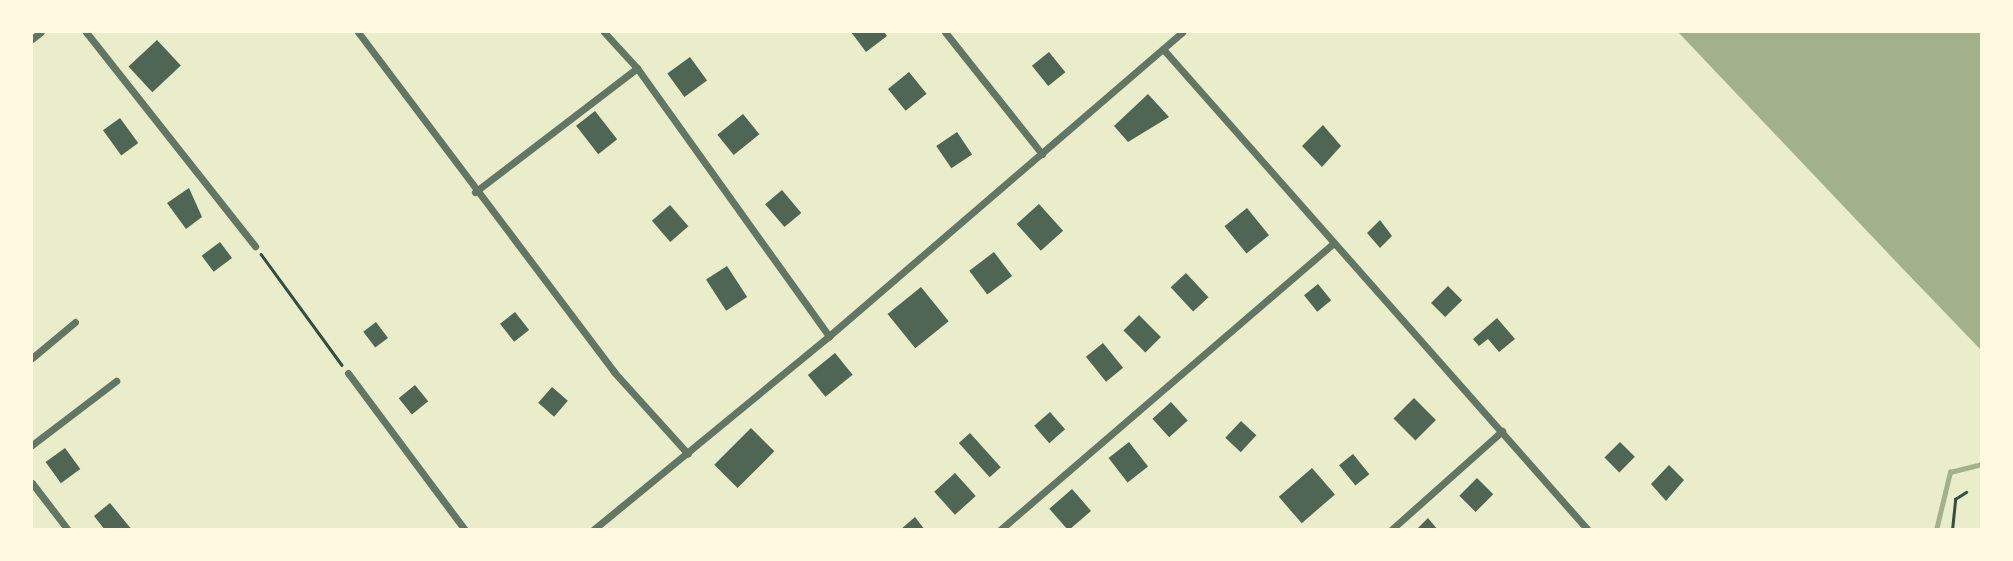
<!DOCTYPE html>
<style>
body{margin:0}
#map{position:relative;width:2013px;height:561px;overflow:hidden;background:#e9edc9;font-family:"Roboto Condensed",sans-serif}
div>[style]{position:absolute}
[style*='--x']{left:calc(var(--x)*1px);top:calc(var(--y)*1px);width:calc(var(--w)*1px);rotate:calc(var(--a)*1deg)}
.water>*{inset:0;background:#a3b18a}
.stream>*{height:4.5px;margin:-2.25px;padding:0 2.25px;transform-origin:2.25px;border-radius:2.25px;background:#a3b18a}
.building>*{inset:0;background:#4f6655;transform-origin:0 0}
.path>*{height:2.5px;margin:-1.25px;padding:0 1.25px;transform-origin:1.25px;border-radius:1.25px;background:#344e41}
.minor>*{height:7px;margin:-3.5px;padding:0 3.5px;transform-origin:3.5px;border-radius:3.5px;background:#617663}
span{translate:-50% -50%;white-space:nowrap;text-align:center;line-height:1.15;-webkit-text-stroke:5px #fefae0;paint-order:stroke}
.frame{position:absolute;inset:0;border:33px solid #fefae0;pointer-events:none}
</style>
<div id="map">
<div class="water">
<div style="clip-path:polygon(1678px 32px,1981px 32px,1981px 350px,1903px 269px)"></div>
</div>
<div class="stream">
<div style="--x:1936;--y:530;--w:60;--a:-76.4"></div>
<div style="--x:1950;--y:472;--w:33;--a:-14"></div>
</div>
<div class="building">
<div style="clip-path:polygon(851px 32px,884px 32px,887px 36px,866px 52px)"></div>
<div style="left:157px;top:40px;width:35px;height:39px;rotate:47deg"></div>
<div style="left:1049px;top:52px;width:26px;height:22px;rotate:51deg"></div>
<div style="left:690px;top:57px;width:29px;height:28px;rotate:54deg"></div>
<div style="left:909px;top:72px;width:28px;height:27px;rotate:51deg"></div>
<div style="clip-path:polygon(1148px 94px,1169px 117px,1128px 142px,1114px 126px)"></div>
<div style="left:595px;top:111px;width:36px;height:24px;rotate:52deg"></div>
<div style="left:743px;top:114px;width:26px;height:33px;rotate:51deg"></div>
<div style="left:120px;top:118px;width:31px;height:21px;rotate:54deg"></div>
<div style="clip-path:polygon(1323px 125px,1341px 146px,1322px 167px,1302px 146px)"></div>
<div style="left:957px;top:132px;width:27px;height:25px;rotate:56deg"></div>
<div style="clip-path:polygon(189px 188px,202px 217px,186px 229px,167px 203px)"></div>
<div style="left:782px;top:190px;width:30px;height:22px;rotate:50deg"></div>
<div style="left:1039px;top:204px;width:36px;height:30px;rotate:48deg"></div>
<div style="left:670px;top:205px;width:28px;height:24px;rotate:49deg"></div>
<div style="left:1247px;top:208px;width:35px;height:29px;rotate:51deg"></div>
<div style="clip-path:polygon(1380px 220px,1392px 236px,1380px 248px,1367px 233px)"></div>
<div style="left:220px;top:242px;width:20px;height:23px;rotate:53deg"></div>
<div style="left:994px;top:252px;width:30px;height:31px;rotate:53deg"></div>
<div style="left:727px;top:266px;width:37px;height:25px;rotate:57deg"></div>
<div style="left:1186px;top:273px;width:33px;height:21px;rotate:47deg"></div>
<div style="left:1318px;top:284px;width:21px;height:18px;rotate:51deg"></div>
<div style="left:1448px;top:286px;width:20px;height:24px;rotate:45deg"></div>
<div style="left:921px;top:287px;width:44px;height:43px;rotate:51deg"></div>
<div style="left:515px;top:312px;width:23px;height:19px;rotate:52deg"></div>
<div style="left:1139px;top:315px;width:31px;height:22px;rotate:45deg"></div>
<div style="clip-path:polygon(1497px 318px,1515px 339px,1499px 352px,1488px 339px,1479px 346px,1473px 339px)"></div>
<div style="left:376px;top:322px;width:20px;height:16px;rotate:53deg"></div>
<div style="left:1103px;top:343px;width:32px;height:22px;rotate:51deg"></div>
<div style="left:835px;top:353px;width:28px;height:35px;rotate:51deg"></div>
<div style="left:415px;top:385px;width:21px;height:21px;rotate:51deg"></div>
<div style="left:552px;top:387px;width:21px;height:21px;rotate:41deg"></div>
<div style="left:1414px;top:398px;width:31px;height:29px;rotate:45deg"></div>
<div style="left:1171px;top:402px;width:25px;height:25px;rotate:48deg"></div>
<div style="left:1050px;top:412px;width:23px;height:21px;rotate:49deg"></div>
<div style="left:1241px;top:421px;width:21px;height:23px;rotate:43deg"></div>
<div style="left:751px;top:428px;width:33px;height:52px;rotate:45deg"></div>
<div style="left:970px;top:433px;width:46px;height:15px;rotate:48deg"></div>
<div style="left:1129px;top:442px;width:31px;height:26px;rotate:52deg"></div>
<div style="left:1620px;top:442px;width:21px;height:22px;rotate:45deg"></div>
<div style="left:65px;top:448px;width:26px;height:24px;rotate:54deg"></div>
<div style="left:1353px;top:454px;width:26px;height:18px;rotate:51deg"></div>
<div style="clip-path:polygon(1669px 465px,1684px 480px,1666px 501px,1651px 484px)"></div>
<div style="left:1312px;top:468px;width:35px;height:44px;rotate:49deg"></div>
<div style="left:955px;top:473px;width:31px;height:28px;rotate:48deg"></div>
<div style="left:1477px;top:478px;width:23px;height:25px;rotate:45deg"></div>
<div style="left:1072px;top:489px;width:29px;height:30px;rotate:49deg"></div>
<div style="clip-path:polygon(110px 503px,132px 530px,105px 530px,94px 516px)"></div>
<div style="clip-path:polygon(915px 517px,925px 530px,900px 530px)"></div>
<div style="clip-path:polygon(1428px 518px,1438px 530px,1416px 530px)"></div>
</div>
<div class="path">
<div style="--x:261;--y:254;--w:137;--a:53.9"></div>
<div style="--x:1952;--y:530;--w:31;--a:-84"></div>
<div style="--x:1955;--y:499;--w:13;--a:-32"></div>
</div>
<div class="minor">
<div style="--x:86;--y:32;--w:273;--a:51.7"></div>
<div style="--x:358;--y:32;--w:426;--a:53"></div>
<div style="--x:614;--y:372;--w:110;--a:47.9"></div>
<div style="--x:604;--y:32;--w:49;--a:47.5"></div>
<div style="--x:637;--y:68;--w:330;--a:54.4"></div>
<div style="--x:945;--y:32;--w:156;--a:51.5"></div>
<div style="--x:32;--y:39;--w:11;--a:-38"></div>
<div style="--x:1163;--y:49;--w:642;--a:48.54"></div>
<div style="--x:475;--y:192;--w:204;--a:-37.4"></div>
<div style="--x:32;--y:358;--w:56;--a:-39.9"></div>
<div style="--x:348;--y:373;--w:196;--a:53.3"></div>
<div style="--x:32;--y:445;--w:106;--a:-37.3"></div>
<div style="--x:32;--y:483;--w:59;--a:52.5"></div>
<div style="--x:593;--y:530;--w:306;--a:-39.4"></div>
<div style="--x:829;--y:336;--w:466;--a:-40.7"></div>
<div style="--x:1000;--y:530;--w:440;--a:-40.7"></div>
<div style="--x:1391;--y:530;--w:149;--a:-41.7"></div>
</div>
<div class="frame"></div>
</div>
